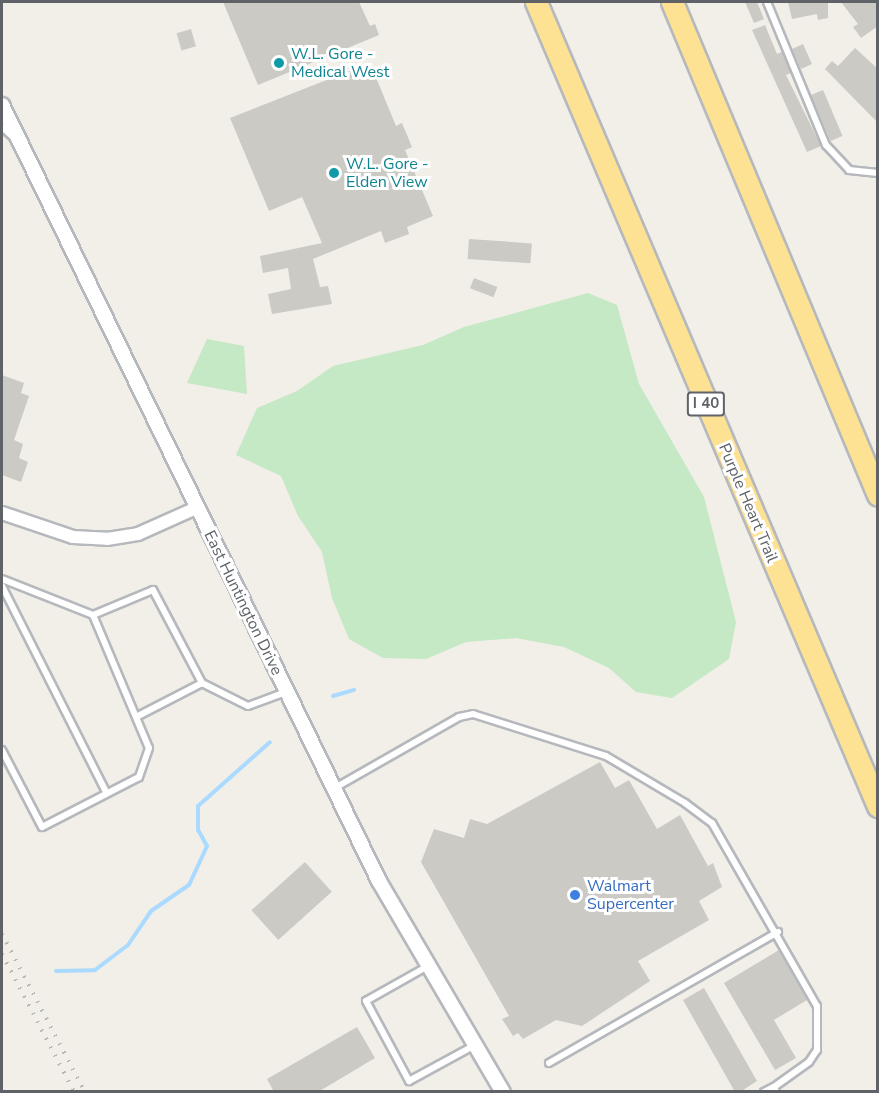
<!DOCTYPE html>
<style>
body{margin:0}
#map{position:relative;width:879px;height:1093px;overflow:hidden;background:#f1efe8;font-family:"Nunito Sans",sans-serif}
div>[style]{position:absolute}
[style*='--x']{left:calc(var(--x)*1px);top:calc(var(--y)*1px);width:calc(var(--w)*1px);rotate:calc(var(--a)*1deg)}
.green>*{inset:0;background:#c5e8c5}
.stream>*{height:4px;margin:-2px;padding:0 2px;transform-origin:2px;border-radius:2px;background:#aadaff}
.building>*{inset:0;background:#cccac5;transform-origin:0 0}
.roads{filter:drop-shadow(2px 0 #b5b8bc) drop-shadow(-2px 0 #b5b8bc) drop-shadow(0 2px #b5b8bc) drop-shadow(0 -2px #b5b8bc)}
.service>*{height:6px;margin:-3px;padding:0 3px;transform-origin:3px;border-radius:3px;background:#fff}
.minor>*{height:12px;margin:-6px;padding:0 6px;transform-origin:6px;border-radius:6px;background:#fff}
.tertiary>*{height:14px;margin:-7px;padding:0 7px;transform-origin:7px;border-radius:7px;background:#fff}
.motorway>*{height:21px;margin:-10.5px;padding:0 10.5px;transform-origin:10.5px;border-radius:10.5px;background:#fde293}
.rail>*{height:4px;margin-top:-2px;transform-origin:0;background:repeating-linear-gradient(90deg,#b6b7b8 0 1.5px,transparent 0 9.5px)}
.dots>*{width:16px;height:16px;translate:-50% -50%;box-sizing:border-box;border:3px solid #fff;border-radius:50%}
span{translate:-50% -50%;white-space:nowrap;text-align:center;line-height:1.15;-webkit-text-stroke:6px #fff;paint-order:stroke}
.shield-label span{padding:2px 4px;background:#fff;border:2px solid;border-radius:4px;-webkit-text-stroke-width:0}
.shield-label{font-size:15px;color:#5f6368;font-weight:700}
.culture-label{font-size:16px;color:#0d838f}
.left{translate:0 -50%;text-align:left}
.street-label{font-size:16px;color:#5f6368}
.shop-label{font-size:16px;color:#366cbe}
.frame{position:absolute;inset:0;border:3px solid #5f6368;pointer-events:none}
</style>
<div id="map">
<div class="green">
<div style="clip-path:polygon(588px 293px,617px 305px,639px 384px,704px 497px,736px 622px,729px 659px,672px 698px,636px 692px,609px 668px,564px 647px,516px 638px,466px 642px,426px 659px,383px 658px,349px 639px,332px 598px,322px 552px,298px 516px,281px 476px,236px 455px,257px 408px,297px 391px,333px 366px,423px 345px,464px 327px)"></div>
<div style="clip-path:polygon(207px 339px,244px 346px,247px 394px,187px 383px)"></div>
</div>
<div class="stream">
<div style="--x:333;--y:696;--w:22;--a:-16"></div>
<div style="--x:56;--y:971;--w:39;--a:-1"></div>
<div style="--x:95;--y:970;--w:41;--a:-37.1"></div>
<div style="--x:128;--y:945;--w:41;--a:-55.9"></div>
<div style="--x:151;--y:911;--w:46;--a:-34.4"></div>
<div style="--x:189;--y:885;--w:43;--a:-65.2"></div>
<div style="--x:207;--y:846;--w:18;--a:-119"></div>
<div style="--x:198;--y:830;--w:24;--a:-90"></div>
<div style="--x:198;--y:806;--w:96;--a:-41.6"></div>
</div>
<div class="building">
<div style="clip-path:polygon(223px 2px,359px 2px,370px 26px,375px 24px,379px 35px,258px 85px)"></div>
<div style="clip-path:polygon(745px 2px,757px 2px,764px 19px,754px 23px)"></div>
<div style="clip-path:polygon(788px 2px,828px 2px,828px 18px,818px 20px,817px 14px,792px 19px)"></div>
<div style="clip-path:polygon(841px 2px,878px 2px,878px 26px,861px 38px,853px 27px,858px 24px)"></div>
<div style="clip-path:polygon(765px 25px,777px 54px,782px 52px,791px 73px,786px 75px,821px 146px,807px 152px,752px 30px)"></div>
<div style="left:191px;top:29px;width:18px;height:15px;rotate:74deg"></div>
<div style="left:803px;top:44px;width:22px;height:12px;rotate:66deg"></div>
<div style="clip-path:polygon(855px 48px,878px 69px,878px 123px,825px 69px,832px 61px,838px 66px)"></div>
<div style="clip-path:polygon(370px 63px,396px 126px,402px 123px,412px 147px,405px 150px,433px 216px,407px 227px,409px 234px,385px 243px,381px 231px,313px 259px,320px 287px,328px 286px,332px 304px,272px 314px,268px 294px,291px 289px,288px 268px,263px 273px,260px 256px,322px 243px,302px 197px,269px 211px,230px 118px)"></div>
<div style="left:823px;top:90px;width:50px;height:13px;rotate:67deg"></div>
<div style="left:469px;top:239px;width:63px;height:20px;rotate:4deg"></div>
<div style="left:474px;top:278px;width:25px;height:11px;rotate:21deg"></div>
<div style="clip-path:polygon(2px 375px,24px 383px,21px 393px,29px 396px,14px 440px,23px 444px,19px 458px,28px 462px,21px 482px,2px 475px)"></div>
<div style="clip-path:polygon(600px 762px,615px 788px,629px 780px,657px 829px,680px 815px,708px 866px,713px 863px,722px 887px,699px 901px,709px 920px,638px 961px,650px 981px,582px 1026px,556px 1020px,523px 1039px,518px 1033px,513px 1036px,502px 1019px,509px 1016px,421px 862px,434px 829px,464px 838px,470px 819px,487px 824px)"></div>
<div style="left:305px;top:862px;width:40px;height:72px;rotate:48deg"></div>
<div style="clip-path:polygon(779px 950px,807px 1000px,774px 1020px,796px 1058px,775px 1070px,724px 983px)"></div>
<div style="clip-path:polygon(704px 988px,757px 1081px,740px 1092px,735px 1092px,683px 1000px)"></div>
<div style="clip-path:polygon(357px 1027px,375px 1058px,318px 1092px,274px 1092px,267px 1079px)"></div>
</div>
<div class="roads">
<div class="service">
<div style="--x:767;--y:2;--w:155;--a:67.6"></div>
<div style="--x:826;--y:145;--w:34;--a:47"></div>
<div style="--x:849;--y:170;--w:29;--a:6"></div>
<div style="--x:2;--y:127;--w:13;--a:42"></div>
<div style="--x:2;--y:579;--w:98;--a:21.6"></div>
<div style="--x:93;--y:615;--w:144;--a:67.2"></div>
<div style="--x:149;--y:748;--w:31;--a:109"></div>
<div style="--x:139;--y:777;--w:109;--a:152.7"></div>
<div style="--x:42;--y:827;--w:87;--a:-117.5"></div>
<div style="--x:2;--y:586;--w:231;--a:63.2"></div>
<div style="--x:93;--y:615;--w:65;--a:-22.6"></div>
<div style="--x:153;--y:590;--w:105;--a:62.2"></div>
<div style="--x:138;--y:716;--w:72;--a:-27.3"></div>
<div style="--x:202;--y:683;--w:51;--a:26.6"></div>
<div style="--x:248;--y:706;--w:40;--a:-20.2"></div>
<div style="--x:333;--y:789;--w:145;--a:-29.7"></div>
<div style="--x:459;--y:717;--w:14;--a:-12"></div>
<div style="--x:473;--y:714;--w:139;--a:17.5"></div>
<div style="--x:606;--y:756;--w:92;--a:30.7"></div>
<div style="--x:685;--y:803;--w:34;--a:37"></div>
<div style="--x:712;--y:823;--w:211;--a:60.2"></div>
<div style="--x:817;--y:1006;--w:44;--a:90"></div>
<div style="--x:817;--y:1050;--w:14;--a:124"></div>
<div style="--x:809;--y:1062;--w:43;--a:144.5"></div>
<div style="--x:774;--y:1087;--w:5;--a:68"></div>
<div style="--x:428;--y:966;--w:71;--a:150.6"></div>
<div style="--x:366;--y:1001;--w:91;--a:61.7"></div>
<div style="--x:409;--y:1081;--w:75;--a:-28.6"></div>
<div style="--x:549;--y:1063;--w:264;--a:-29.8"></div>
<div style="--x:764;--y:1092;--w:11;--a:-27"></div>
</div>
<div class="minor">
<div style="--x:2;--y:513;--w:75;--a:18.7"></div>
<div style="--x:73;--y:537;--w:34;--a:3"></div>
<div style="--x:107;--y:539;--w:31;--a:-9"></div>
<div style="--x:138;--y:534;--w:64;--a:-24.1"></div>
</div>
<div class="tertiary">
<div style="--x:2;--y:105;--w:863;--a:64.09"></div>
<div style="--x:379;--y:881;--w:245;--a:59.6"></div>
</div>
<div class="motorway">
<div style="--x:536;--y:2;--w:874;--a:66.96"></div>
<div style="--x:672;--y:2;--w:534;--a:67.32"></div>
</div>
</div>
<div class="rail">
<div style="--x:2;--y:934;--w:178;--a:62.3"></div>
<div style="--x:2;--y:954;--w:156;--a:62.4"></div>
</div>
<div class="dots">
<div style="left:279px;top:63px;background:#0f9aa8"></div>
<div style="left:334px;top:173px;background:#0f9aa8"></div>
<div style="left:575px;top:895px;background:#3f7fe0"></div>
</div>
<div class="shield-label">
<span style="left:706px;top:404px">I 40</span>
</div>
<div class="culture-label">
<span class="left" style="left:291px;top:63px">W.L. Gore -<br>Medical West</span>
<span class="left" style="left:346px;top:173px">W.L. Gore -<br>Elden View</span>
</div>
<div class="street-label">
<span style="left:748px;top:503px;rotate:67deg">Purple Heart Trail</span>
<span style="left:243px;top:603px;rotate:64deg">East Huntington Drive</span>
</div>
<div class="shop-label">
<span class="left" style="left:587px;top:895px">Walmart<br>Supercenter</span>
</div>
<div class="frame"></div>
</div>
